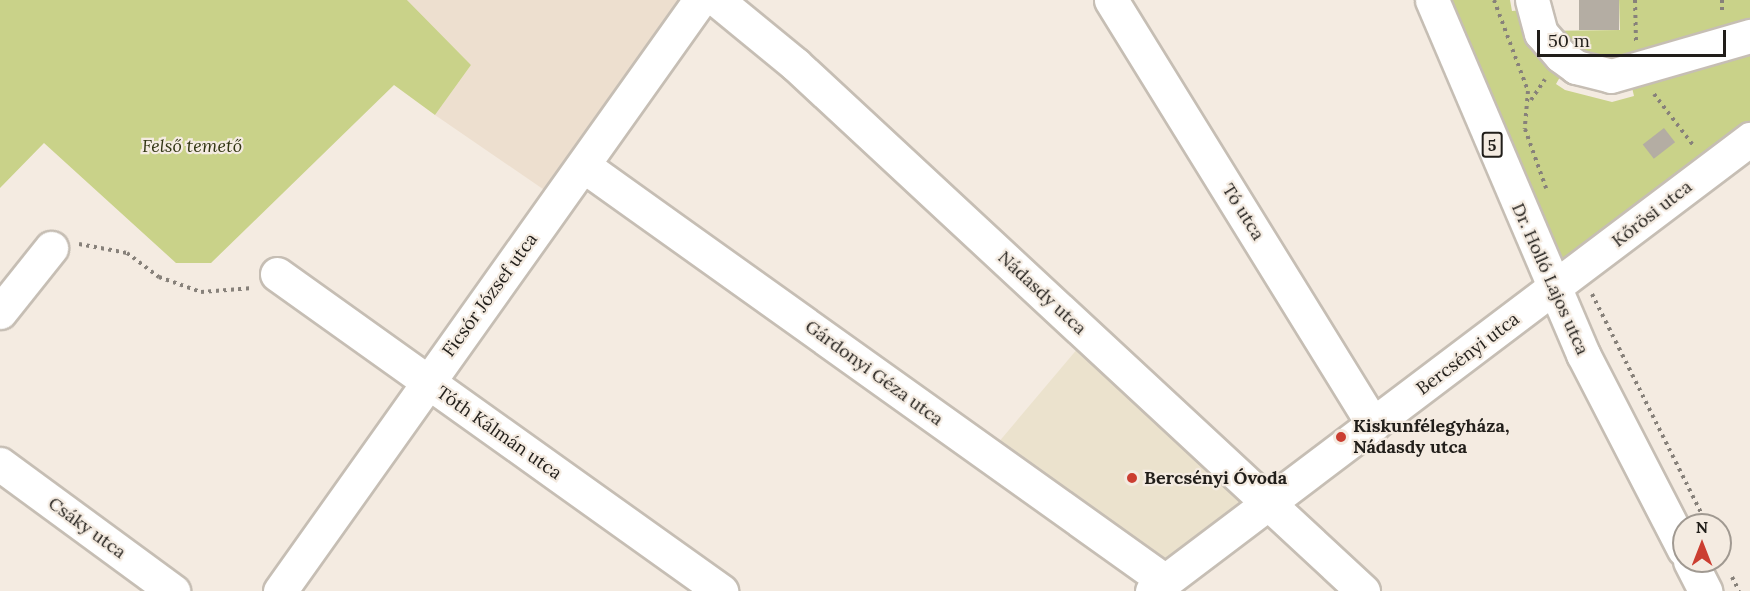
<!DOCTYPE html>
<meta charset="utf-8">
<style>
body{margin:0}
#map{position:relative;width:1750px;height:591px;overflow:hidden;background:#f4ebe1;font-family:Lora,serif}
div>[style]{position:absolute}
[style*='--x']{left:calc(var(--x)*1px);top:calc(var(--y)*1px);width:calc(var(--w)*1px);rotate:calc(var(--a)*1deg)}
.built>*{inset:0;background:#eddfcf}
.education>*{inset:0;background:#ebe2cd}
.green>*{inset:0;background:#c9d289}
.building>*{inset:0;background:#b4ada3;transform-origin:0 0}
.path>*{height:4px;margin-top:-2px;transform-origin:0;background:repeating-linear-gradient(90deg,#87817a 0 3px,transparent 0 7.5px)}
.roads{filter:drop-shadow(2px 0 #c6beb4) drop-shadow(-2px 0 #c6beb4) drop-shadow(0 2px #c6beb4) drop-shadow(0 -2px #c6beb4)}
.minor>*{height:33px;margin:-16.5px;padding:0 16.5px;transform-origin:16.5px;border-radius:16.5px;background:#fff}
.major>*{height:33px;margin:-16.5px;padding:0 16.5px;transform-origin:16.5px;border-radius:16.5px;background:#fff}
.dots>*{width:16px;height:16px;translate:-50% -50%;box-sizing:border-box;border:3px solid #f4ebe1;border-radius:50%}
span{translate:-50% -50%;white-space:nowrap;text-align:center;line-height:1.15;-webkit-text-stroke:4.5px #f4ebe1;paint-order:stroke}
.shield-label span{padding:2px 4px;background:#f4ebe1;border:2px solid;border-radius:4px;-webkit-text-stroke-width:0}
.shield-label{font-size:16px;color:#211e1a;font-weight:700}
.park-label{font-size:18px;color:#313513;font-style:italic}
.street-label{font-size:18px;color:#211e1a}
.poi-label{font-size:18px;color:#211e1a;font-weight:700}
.left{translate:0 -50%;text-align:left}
.north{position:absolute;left:1672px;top:513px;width:60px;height:60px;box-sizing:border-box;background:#f4ebe1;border:2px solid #a09991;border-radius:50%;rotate:0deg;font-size:16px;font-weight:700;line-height:24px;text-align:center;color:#211e1a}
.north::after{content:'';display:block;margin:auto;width:21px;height:27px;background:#cb3e31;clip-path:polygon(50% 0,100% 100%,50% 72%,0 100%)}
.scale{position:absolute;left:1537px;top:30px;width:189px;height:27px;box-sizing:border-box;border:3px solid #211e1a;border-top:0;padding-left:8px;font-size:18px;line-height:21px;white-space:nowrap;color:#211e1a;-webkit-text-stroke:4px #f4ebe1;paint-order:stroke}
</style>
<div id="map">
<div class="built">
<div style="clip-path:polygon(407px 0,694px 0,556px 198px,435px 115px,471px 65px)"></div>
</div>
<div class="education">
<div style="clip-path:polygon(1084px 341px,1264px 505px,1166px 574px,992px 450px)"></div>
</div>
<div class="green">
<div style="clip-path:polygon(0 0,407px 0,471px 65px,435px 115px,394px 85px,211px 263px,176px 263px,44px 143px,0 188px)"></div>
<div style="clip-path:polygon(evenodd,1452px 0,1510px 0,1512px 11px,1533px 9px,1540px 31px,1620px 30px,1619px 0,1750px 0,1750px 138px,1566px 267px,1452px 0,1568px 63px,1628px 71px,1634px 96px,1612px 102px,1565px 90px,1556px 84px,1568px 63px)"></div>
</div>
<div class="building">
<div style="left:1579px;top:0;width:40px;height:30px"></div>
<div style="left:1664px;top:128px;width:18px;height:27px;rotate:52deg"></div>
</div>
<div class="path">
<div style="--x:1494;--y:0;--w:97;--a:69.5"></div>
<div style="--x:1528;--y:91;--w:38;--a:95"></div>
<div style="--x:1525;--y:129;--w:63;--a:70.4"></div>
<div style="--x:1635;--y:0;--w:41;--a:88.6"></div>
<div style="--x:1722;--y:0;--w:14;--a:90"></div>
<div style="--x:1654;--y:94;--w:64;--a:52.6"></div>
<div style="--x:1531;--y:100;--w:25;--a:-56"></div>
<div style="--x:79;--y:244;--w:49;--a:10.6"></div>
<div style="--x:127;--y:253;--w:40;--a:37"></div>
<div style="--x:159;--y:277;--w:45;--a:19.7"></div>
<div style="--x:201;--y:292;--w:52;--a:-4.4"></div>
<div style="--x:1592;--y:294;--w:258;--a:63.5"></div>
<div style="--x:1732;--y:577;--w:16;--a:63"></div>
</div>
<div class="roads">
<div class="minor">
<div style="--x:717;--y:0;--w:101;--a:39.4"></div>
<div style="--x:795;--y:64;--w:775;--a:42.86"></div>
<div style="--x:1111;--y:0;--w:499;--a:58.3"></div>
<div style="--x:1532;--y:0;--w:34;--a:75"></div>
<div style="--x:1541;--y:33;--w:30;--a:49"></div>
<div style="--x:1561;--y:56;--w:19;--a:36"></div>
<div style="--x:1576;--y:67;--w:36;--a:14"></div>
<div style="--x:1611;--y:76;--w:145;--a:-16.1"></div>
<div style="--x:584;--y:166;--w:714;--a:35.54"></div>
<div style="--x:277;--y:274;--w:546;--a:35.53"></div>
<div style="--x:0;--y:312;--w:82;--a:-51.4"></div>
<div style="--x:0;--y:464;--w:215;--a:36.3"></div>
<div style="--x:280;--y:591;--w:725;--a:-54.6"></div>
<div style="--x:1152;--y:591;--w:750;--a:-37.08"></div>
</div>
<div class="major">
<div style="--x:1432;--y:0;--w:385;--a:66.9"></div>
<div style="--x:1583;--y:354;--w:220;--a:62.7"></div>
<div style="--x:1690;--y:561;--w:34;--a:63"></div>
</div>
</div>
<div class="dots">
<div style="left:1341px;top:437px;background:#cb3e31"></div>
<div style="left:1132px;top:478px;background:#cb3e31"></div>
</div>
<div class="shield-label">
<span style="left:1492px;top:145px">5</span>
</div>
<div class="park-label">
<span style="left:192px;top:146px">Felső temető</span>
</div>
<div class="street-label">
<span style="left:1243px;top:212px;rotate:58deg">Tó utca</span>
<span style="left:1652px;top:214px;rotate:-38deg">Kőrösi utca</span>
<span style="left:1550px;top:279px;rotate:66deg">Dr. Holló Lajos utca</span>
<span style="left:1042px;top:293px;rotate:43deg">Nádasdy utca</span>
<span style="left:490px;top:295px;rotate:-54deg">Ficsór József utca</span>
<span style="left:1468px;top:354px;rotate:-37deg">Bercsényi utca</span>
<span style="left:874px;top:373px;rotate:36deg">Gárdonyi Géza utca</span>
<span style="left:499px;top:433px;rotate:35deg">Tóth Kálmán utca</span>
<span style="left:87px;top:528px;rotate:36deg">Csáky utca</span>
</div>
<div class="poi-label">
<span class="left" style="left:1353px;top:437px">Kiskunfélegyháza,<br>Nádasdy utca</span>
<span class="left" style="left:1144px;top:478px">Bercsényi Óvoda</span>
</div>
<div class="north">N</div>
<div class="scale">50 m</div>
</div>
